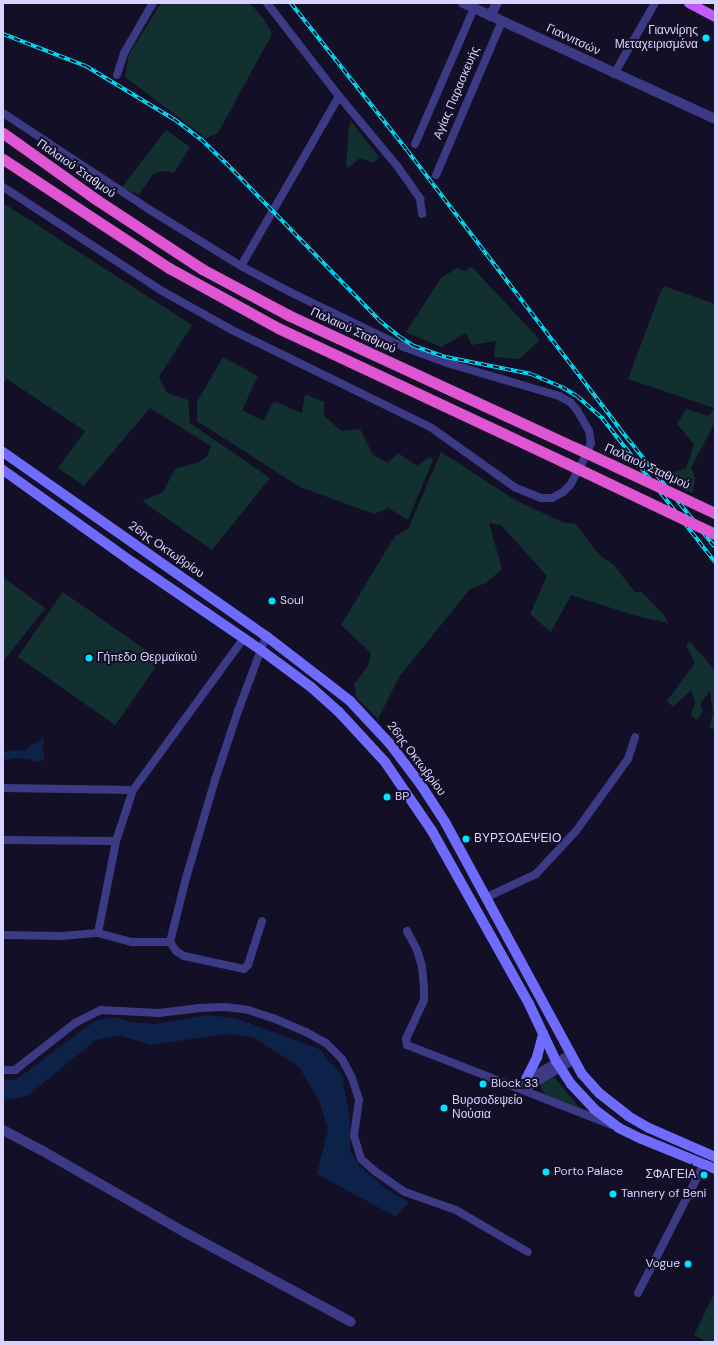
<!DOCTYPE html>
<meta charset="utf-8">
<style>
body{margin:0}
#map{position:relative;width:718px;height:1345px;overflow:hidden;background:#130f26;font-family:"DM Sans",sans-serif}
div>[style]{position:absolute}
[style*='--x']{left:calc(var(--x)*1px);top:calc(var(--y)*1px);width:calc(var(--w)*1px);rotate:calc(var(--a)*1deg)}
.green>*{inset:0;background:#12302f;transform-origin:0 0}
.water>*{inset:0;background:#0c2248}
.minor>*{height:8px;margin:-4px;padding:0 4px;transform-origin:4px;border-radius:4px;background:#3d3a85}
.tertiary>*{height:10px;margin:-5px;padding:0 5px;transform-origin:5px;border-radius:5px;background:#3d3a85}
.secondary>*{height:10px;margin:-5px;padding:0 5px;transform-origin:5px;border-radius:5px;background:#6f6bff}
.primary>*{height:10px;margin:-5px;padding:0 5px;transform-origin:5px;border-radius:5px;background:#c25bff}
.trunk>*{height:11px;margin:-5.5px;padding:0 5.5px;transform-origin:5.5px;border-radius:5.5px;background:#e055d1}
.rail>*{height:3.5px;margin-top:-1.75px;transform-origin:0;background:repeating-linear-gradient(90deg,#130f26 0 6px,#00e5ff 0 12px);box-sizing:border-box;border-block:1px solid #00e5ff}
.trunk-bridge>*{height:11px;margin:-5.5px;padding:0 5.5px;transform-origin:5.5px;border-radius:5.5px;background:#e055d1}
.dots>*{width:11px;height:11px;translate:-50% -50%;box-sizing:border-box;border:2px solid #130f26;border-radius:50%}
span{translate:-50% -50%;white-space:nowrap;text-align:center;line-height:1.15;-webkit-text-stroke:4px #130f26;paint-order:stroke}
.poi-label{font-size:12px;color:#d9d4ff}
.right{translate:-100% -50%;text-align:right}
.left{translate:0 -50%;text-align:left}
.street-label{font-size:12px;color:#d9d4ff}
.frame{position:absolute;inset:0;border:4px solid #d9d4ff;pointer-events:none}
</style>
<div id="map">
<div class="green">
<div style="clip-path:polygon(161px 3px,250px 3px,265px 21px,272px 34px,218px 133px,206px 138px,125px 77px,129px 54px)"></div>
<div style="clip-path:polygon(351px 121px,379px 157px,374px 163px,360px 158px,348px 168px,346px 165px,349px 126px)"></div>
<div style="clip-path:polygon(166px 130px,190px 147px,174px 173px,163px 171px,153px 174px,139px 195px,122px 187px)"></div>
<div style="clip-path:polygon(3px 203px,192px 325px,159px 377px,167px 393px,188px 400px,190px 423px,270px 478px,212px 550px,142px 501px,163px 492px,175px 469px,199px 462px,207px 456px,211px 446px,150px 408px,84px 486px,58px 468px,85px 431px,7px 379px,3px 383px)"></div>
<div style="clip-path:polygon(471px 266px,540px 340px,519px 359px,494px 357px,496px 341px,472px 345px,466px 333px,441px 347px,406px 332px,441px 278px,457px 268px,466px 271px)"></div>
<div style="clip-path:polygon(664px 286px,715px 304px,715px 422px,691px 468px,695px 478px,693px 493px,681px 489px,670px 477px,672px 472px,686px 469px,694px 444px,677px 424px,686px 409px,709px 416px,714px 408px,628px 379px,661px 291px)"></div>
<div style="clip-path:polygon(223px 357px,258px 376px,242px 410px,263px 421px,274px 401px,302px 413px,305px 394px,324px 402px,324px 416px,342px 431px,360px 429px,373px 455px,388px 463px,398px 453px,417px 466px,429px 457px,433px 460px,408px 520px,388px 508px,374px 514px,300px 487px,197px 421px,197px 402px)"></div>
<div style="clip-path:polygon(441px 452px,515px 500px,562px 522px,576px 524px,600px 556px,613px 564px,635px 592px,642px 592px,664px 615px,668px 623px,633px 615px,571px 595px,551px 632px,530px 614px,547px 576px,501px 525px,489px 523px,502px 569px,486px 583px,470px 589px,399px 677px,378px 719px,356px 697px,354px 684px,368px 666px,371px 653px,341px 625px,395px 536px,408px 529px)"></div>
<div style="clip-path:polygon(3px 577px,45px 608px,3px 662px)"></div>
<div style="left:63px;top:592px;width:119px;height:79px;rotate:35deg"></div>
<div style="clip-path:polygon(690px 642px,715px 670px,715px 730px,709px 727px,713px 713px,710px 691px,700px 704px,703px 711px,697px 720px,691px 715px,695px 702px,691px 690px,673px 707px,667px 701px,695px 663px,686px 645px)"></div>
<div style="clip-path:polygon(554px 1077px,578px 1106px,583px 1110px,544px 1094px,540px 1084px)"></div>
<div style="clip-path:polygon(715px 1292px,715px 1342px,708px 1342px,694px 1335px)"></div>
</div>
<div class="water">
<div style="clip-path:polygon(42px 737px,44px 741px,43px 751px,45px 758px,40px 762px,34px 762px,31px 759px,13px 758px,7px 760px,4px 758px,3px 752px,14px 750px,25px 751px,32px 744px,39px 742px)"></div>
<div style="clip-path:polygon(208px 1015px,235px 1018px,319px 1049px,342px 1075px,350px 1119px,350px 1151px,359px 1165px,386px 1189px,409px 1202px,396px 1217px,317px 1174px,328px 1130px,320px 1103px,299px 1067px,253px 1037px,225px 1034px,151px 1045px,118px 1035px,96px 1040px,27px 1096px,13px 1099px,3px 1099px,3px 1080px,17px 1079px,96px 1020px,115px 1017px,130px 1022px,155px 1024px)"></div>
</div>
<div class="minor">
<div style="--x:267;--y:3;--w:118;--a:52.3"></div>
<div style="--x:339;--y:96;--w:92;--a:50.3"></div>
<div style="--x:398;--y:167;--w:39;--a:55"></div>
<div style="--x:420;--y:199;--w:15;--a:82"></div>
<div style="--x:614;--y:74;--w:82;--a:-60"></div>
<div style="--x:117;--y:75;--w:23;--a:-72"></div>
<div style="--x:124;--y:53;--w:58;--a:-59.9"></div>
<div style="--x:3;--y:113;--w:176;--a:33.4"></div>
<div style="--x:150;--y:210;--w:107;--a:31.6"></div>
<div style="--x:241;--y:266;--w:55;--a:28"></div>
<div style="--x:290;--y:292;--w:127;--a:25.8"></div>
<div style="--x:404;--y:347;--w:46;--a:20.4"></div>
<div style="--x:447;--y:363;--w:117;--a:16.4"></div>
<div style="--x:559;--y:396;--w:13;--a:29"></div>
<div style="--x:570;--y:402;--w:11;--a:49"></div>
<div style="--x:577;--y:410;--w:24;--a:60"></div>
<div style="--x:589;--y:431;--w:12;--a:81"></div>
<div style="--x:591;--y:443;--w:20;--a:114"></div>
<div style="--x:583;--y:461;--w:27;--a:118"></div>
<div style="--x:570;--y:485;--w:10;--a:135"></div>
<div style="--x:563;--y:492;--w:13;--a:151"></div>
<div style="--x:552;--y:498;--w:11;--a:180"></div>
<div style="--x:541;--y:498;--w:27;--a:-158"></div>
<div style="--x:516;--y:488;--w:103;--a:-144.5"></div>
<div style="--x:432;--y:428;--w:223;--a:-153.9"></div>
<div style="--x:232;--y:330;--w:80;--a:-150.9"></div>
<div style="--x:162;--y:291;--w:190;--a:-146.8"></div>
<div style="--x:415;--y:144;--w:148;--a:-66.5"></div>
<div style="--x:436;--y:175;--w:168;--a:-66.8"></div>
<div style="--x:241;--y:266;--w:196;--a:-60"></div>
<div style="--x:3;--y:788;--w:130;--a:0.9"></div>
<div style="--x:3;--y:840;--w:113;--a:0.5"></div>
<div style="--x:487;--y:897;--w:54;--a:-25.1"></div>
<div style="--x:536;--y:874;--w:59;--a:-47.1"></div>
<div style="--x:576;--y:831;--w:89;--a:-54.2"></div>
<div style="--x:628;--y:759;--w:23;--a:-72"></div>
<div style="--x:407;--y:931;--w:21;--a:62"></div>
<div style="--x:417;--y:950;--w:17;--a:73"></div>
<div style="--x:422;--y:966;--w:24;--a:85"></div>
<div style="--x:424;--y:990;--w:10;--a:90"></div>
<div style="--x:424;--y:1000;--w:43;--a:114.8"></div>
<div style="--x:406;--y:1039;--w:6;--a:81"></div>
<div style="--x:407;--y:1045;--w:220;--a:21.3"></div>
<div style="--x:98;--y:933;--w:94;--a:-78.9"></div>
<div style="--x:116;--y:841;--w:54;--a:-71.6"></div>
<div style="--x:133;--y:790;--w:187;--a:-53.9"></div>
<div style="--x:3;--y:935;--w:59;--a:1"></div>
<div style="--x:62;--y:936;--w:36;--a:-5"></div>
<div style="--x:98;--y:933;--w:35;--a:15"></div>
<div style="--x:132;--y:942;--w:38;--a:0"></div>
<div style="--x:170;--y:942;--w:11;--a:56"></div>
<div style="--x:176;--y:951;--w:9;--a:32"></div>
<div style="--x:184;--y:956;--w:61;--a:12.2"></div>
<div style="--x:244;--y:969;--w:6;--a:-45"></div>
<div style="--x:248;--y:965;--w:46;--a:-72.3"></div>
<div style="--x:170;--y:942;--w:66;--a:-76"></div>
<div style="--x:186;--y:878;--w:102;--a:-73.5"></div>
<div style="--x:215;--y:780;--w:73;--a:-71.6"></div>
<div style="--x:238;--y:711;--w:80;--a:-69.5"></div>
<div style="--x:3;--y:1070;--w:12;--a:0"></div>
<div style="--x:15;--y:1070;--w:76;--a:-38.1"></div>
<div style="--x:75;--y:1023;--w:29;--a:-27"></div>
<div style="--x:101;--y:1010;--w:58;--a:3"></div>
<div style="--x:159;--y:1013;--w:39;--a:-7"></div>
<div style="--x:198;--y:1008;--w:27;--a:-2"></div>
<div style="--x:225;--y:1007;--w:23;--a:7"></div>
<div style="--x:248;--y:1010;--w:26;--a:18"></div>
<div style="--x:273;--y:1018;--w:36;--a:23"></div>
<div style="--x:306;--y:1032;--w:23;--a:29"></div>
<div style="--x:326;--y:1043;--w:23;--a:45"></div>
<div style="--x:342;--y:1059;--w:21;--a:62"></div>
<div style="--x:352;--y:1078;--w:23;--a:72"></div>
<div style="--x:359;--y:1100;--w:36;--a:98"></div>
<div style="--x:354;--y:1136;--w:24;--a:73"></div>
<div style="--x:361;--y:1159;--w:20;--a:41"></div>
<div style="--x:376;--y:1172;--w:35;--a:35"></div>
<div style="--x:405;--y:1192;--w:54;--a:19.4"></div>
<div style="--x:456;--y:1210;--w:83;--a:30.3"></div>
<div style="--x:515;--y:1087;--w:64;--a:-31"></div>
<div style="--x:523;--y:1090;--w:59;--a:-30.5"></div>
<div style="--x:638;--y:1293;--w:145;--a:-62.9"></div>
</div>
<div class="tertiary">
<div style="--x:463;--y:3;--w:277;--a:24.7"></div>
<div style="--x:490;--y:16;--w:15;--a:-62"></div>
<div style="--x:3;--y:1130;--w:43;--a:27.8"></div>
<div style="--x:41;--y:1150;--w:167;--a:29.8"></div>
<div style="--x:186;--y:1233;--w:187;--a:28.3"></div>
</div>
<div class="secondary">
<div style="--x:3;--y:452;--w:321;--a:35"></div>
<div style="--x:266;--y:636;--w:106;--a:37.7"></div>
<div style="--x:350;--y:701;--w:59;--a:47.1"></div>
<div style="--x:390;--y:744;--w:51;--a:52.9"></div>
<div style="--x:421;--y:785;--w:44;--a:57"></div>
<div style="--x:445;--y:822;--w:287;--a:61.5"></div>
<div style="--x:582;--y:1074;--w:25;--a:48"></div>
<div style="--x:599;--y:1093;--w:37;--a:38"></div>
<div style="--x:628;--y:1116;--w:24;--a:30"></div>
<div style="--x:649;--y:1128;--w:72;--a:23.7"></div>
<div style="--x:3;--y:470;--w:158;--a:35.5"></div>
<div style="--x:132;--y:562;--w:156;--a:34.3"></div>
<div style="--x:261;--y:650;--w:62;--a:36.5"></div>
<div style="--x:311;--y:687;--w:36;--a:42"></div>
<div style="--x:338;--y:711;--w:69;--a:47.3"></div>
<div style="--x:385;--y:762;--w:83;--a:55.7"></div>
<div style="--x:432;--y:831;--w:198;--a:60.7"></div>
<div style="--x:529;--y:1004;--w:63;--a:64.7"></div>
<div style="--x:556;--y:1061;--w:27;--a:57"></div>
<div style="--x:571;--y:1084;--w:34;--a:47"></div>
<div style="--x:594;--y:1109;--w:31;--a:37"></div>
<div style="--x:619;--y:1128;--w:25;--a:26"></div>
<div style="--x:642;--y:1139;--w:79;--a:22.3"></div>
<div style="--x:526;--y:1079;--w:25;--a:-63"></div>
<div style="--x:537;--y:1057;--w:24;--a:-75"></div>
</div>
<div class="primary">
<div style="--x:689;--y:3;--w:30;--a:28"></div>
</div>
<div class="trunk">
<div style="--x:3;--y:133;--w:115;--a:35.5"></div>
<div style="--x:97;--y:200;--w:126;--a:33.3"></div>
<div style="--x:202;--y:269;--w:98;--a:28.1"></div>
<div style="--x:288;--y:315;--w:315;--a:24.8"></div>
<div style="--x:3;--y:159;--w:199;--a:33.3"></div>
<div style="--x:169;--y:268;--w:124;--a:28.8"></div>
<div style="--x:278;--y:328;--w:318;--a:25.1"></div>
</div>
<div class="rail">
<div style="--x:291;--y:3;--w:187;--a:51.7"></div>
<div style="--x:407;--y:150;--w:351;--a:52.6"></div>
<div style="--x:620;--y:429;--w:151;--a:51.2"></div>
<div style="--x:3;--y:34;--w:89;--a:21.1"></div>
<div style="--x:86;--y:66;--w:103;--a:31.1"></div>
<div style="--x:174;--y:119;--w:34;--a:37"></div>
<div style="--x:201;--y:139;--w:35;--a:44"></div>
<div style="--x:226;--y:163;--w:219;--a:45.7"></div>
<div style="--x:379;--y:320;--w:27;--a:39"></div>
<div style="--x:400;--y:337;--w:17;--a:33"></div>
<div style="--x:414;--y:346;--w:34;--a:19"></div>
<div style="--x:446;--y:357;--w:87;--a:11.3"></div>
<div style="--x:531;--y:374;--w:34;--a:23"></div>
<div style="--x:562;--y:387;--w:17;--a:31"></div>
<div style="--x:577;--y:396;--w:35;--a:41"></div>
<div style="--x:603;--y:419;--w:182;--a:51.9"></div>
</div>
<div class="trunk-bridge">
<div style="--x:574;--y:447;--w:156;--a:25.1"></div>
<div style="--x:566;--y:463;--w:165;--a:25.5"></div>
</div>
<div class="dots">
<div style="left:706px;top:38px;background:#00e5ff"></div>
<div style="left:272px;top:601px;background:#00e5ff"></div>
<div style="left:89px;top:658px;background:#00e5ff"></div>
<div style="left:387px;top:797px;background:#00e5ff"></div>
<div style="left:466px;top:839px;background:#00e5ff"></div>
<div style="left:483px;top:1084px;background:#00e5ff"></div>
<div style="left:444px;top:1108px;background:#00e5ff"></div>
<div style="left:546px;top:1172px;background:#00e5ff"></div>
<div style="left:704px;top:1175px;background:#00e5ff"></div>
<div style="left:613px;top:1194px;background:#00e5ff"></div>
<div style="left:688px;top:1264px;background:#00e5ff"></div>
</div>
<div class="poi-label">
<span class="right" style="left:698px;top:38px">Γιαννίρης<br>Μεταχειρισμένα</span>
<span class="left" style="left:280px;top:601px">Soul</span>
<span class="left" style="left:97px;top:658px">Γήπεδο Θερμαϊκού</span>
<span class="left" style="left:395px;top:797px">BP</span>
<span class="left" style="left:474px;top:839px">ΒΥΡΣΟΔΕΨΕΙΟ</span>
<span class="left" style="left:491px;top:1084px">Block 33</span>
<span class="left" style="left:452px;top:1108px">Βυρσοδεψείο<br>Νούσια</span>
<span class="left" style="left:554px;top:1172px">Porto Palace</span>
<span class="right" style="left:696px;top:1175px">ΣΦΑΓΕΙΑ</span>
<span class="left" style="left:621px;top:1194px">Tannery of Beni</span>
<span class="right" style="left:680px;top:1264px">Vogue</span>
</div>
<div class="street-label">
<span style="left:573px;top:40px;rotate:25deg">Γιαννιτσών</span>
<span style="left:457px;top:93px;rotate:-67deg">Αγίας Παρασκευής</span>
<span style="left:76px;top:169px;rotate:35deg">Παλαιού Σταθμού</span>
<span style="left:353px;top:331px;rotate:25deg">Παλαιού Σταθμού</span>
<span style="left:647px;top:467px;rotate:25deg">Παλαιού Σταθμού</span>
<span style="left:166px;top:550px;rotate:35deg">26ης Οκτωβρίου</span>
<span style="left:416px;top:759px;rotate:53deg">26ης Οκτωβρίου</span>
</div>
<div class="frame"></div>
</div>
